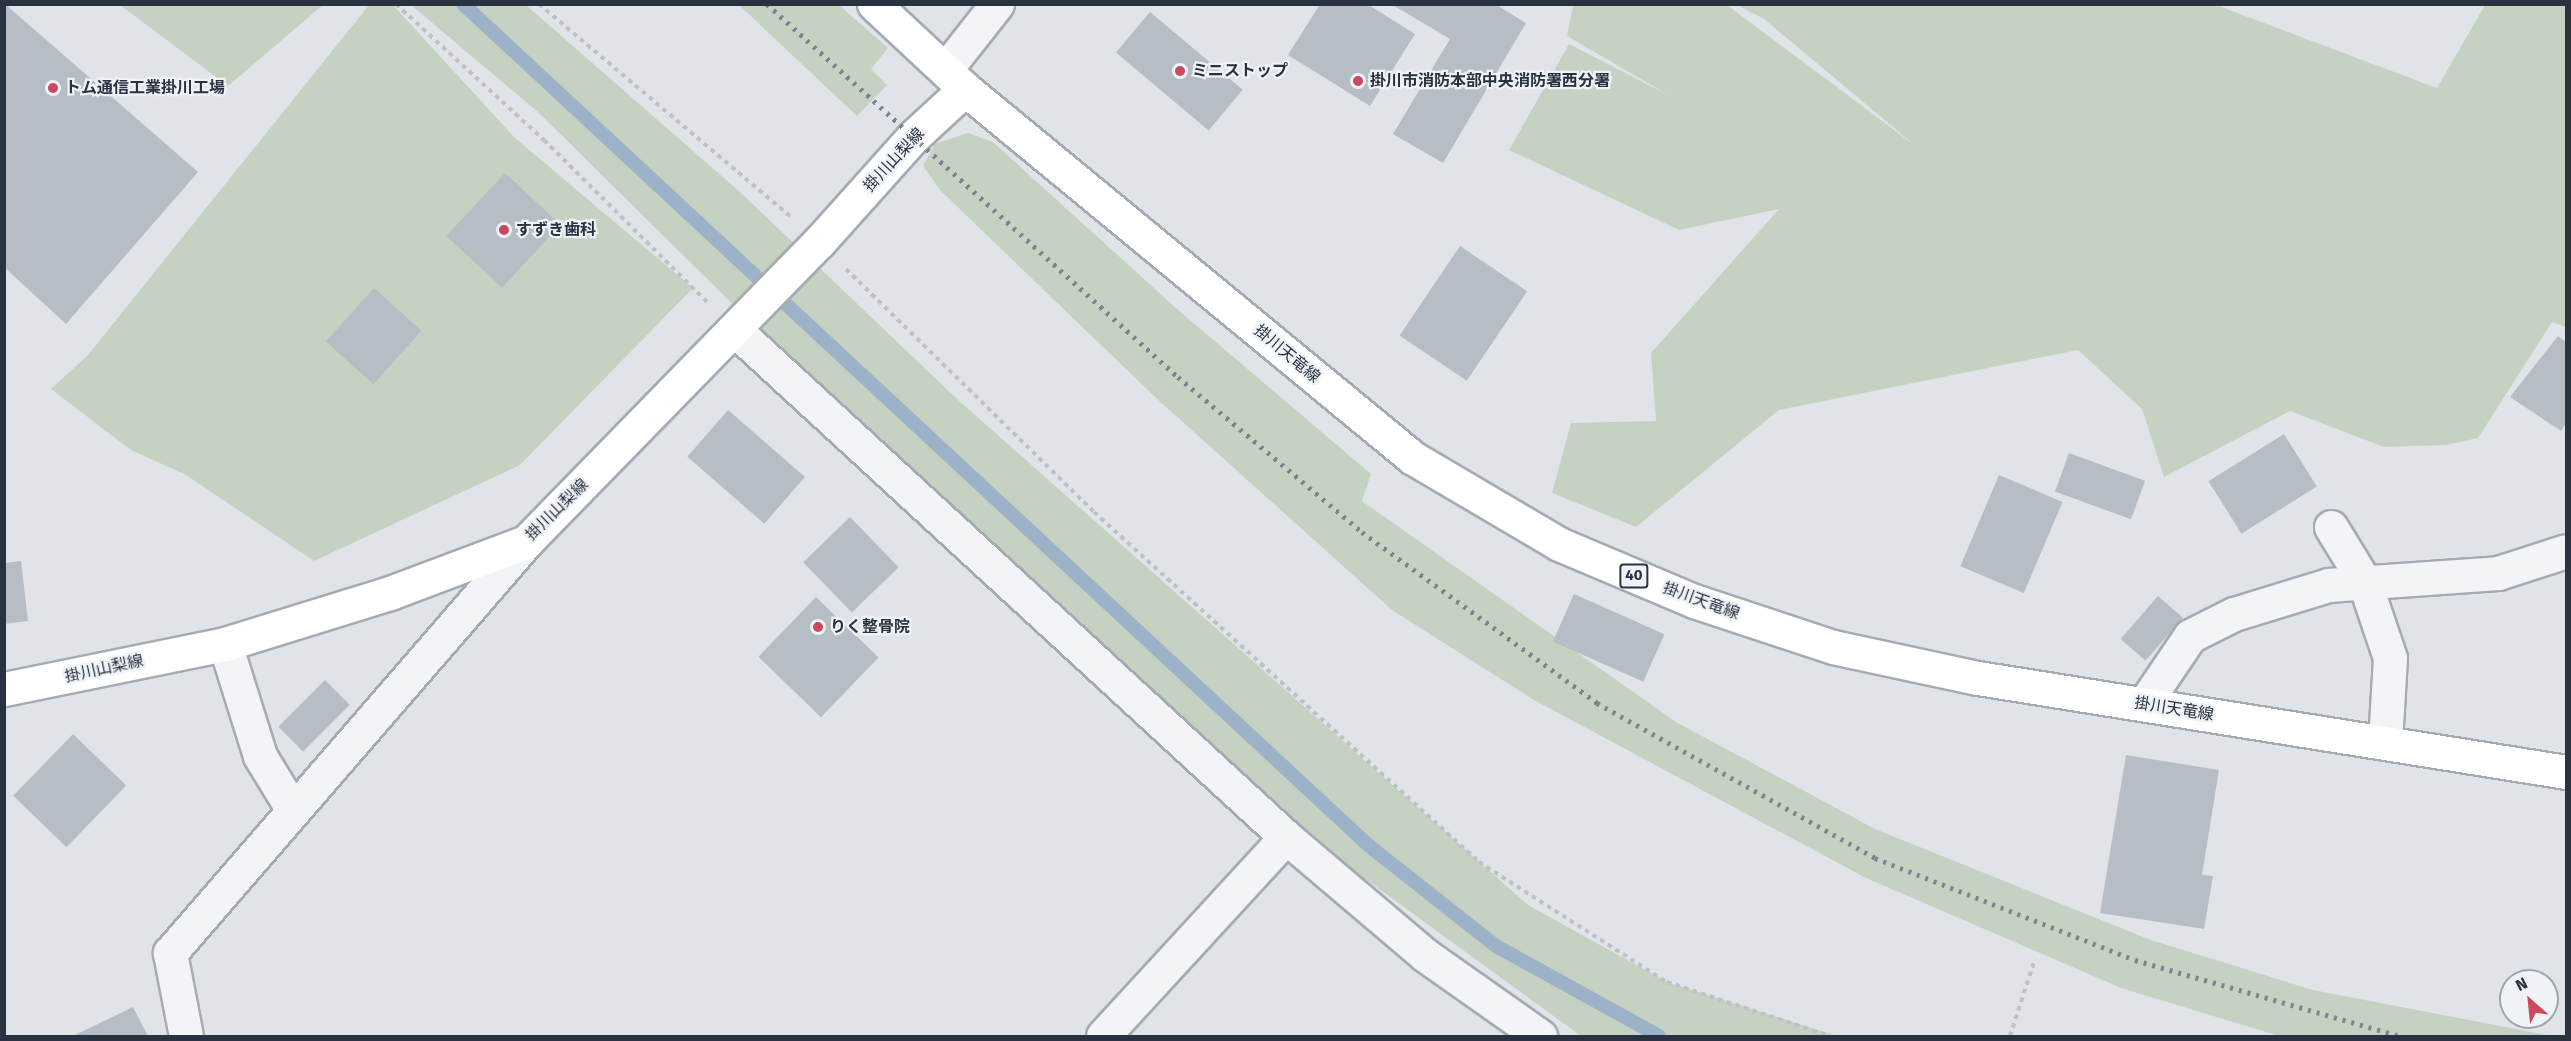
<!DOCTYPE html>
<meta charset="utf-8">
<style>
body{margin:0}
#map{position:relative;width:2571px;height:1041px;overflow:hidden;background:#e0e4e9;font-family:"Fira Sans","Noto Sans JP",sans-serif}
div>[style]{position:absolute}
[style*='--x']{left:calc(var(--x)*1px);top:calc(var(--y)*1px);width:calc(var(--w)*1px);rotate:calc(var(--a)*1deg)}
.green>*{inset:0;background:#c6d2c1}
.stream>*{height:14px;margin:-7px;padding:0 7px;transform-origin:7px;border-radius:7px;background:#9cb2c8}
.building>*{inset:0;background:#b7bdc5;transform-origin:0 0}
.path>*{height:4px;margin-top:-2px;transform-origin:0;background:repeating-linear-gradient(90deg,#bec2c7 0 4.5px,transparent 0 9px)}
.roads{filter:drop-shadow(2px 0 #a5abb3) drop-shadow(-2px 0 #a5abb3) drop-shadow(0 2px #a5abb3) drop-shadow(0 -2px #a5abb3)}
.minor>*{height:33px;margin:-16.5px;padding:0 16.5px;transform-origin:16.5px;border-radius:16.5px;background:#f3f4f7}
.major>*{height:33px;margin:-16.5px;padding:0 16.5px;transform-origin:16.5px;border-radius:16.5px;background:#fff}
.rail>*{height:4.5px;margin-top:-2.25px;transform-origin:0;background:repeating-linear-gradient(90deg,#7a8392 0 3px,transparent 0 9px)}
.dots>*{width:16px;height:16px;translate:-50% -50%;box-sizing:border-box;border:3px solid #eff2f6;border-radius:50%}
span{translate:-50% -50%;white-space:nowrap;text-align:center;line-height:1.15;-webkit-text-stroke:4.5px #eff2f6;paint-order:stroke}
.shield-label span{padding:2px 4px;background:#eff2f6;border:2px solid;border-radius:4px;-webkit-text-stroke-width:0}
.shield-label{font-size:15px;color:#293240;font-weight:700}
.poi-label{font-size:16px;color:#293240;font-weight:700}
.left{translate:0 -50%;text-align:left}
.street-label{font-size:16px;color:#293240}
.frame{position:absolute;inset:0;border:6px solid #293240;pointer-events:none}
.north{position:absolute;left:2499px;top:969px;width:60px;height:60px;box-sizing:border-box;background:#eff2f6;border:2px solid #a0a5ad;border-radius:50%;rotate:333deg;font-size:16px;font-weight:700;line-height:24px;text-align:center;color:#293240}
.north::after{content:'';display:block;margin:auto;width:21px;height:27px;background:#cb485e;clip-path:polygon(50% 0,100% 100%,50% 72%,0 100%)}
</style>
<div id="map">
<div class="green">
<div style="clip-path:polygon(120px 5px,323px 5px,228px 86px)"></div>
<div style="clip-path:polygon(369px 5px,393px 5px,515px 138px,693px 288px,520px 465px,314px 561px,186px 475px,131px 450px,51px 389px,88px 355px)"></div>
<div style="clip-path:polygon(411px 5px,526px 5px,740px 192px,956px 398px,1528px 905px,1667px 982px,1837px 1036px,1581px 1036px,1301px 832px,772px 343px,539px 113px)"></div>
<div style="clip-path:polygon(739px 5px,839px 5px,888px 48px,871px 69px,887px 85px,857px 116px)"></div>
<div style="clip-path:polygon(1573px 5px,1727px 5px,1917px 147px,1764px 19px,1737px 5px,2216px 5px,2437px 88px,2485px 5px,2566px 5px,2566px 327px,2552px 322px,2478px 438px,2446px 445px,2384px 447px,2290px 411px,2164px 477px,2142px 409px,2078px 350px,1779px 410px,1636px 527px,1552px 493px,1571px 423px,1656px 421px,1651px 353px,1779px 209px,1679px 230px,1509px 150px,1569px 44px,1670px 96px,1567px 36px)"></div>
<div style="clip-path:polygon(968px 133px,993px 142px,1177px 309px,1371px 474px,1362px 501px,1676px 722px,1875px 829px,2151px 940px,2313px 990px,2552px 1036px,2279px 1036px,2121px 988px,1866px 878px,1534px 700px,1392px 610px,1155px 397px,941px 191px,923px 166px,935px 144px)"></div>
</div>
<div class="stream">
<div style="--x:463;--y:4;--w:1235;--a:42.9"></div>
<div style="--x:1368;--y:845;--w:163;--a:38.3"></div>
<div style="--x:1496;--y:946;--w:186;--a:28.9"></div>
</div>
<div class="building">
<div style="clip-path:polygon(5px 4px,198px 172px,66px 324px,4px 267px)"></div>
<div style="clip-path:polygon(1320px 4px,1367px 4px,1415px 34px,1370px 106px,1288px 55px)"></div>
<div style="clip-path:polygon(1391px 4px,1495px 4px,1526px 23px,1443px 163px,1393px 134px,1450px 39px)"></div>
<div style="left:1150px;top:12px;width:121px;height:53px;rotate:40deg"></div>
<div style="left:505px;top:173px;width:76px;height:86px;rotate:43deg"></div>
<div style="left:1460px;top:246px;width:81px;height:108px;rotate:34deg"></div>
<div style="left:374px;top:288px;width:64px;height:72px;rotate:42deg"></div>
<div style="clip-path:polygon(2558px 336px,2566px 342px,2566px 423px,2561px 431px,2510px 397px)"></div>
<div style="left:728px;top:410px;width:102px;height:62px;rotate:41deg"></div>
<div style="left:2284px;top:434px;width:62px;height:89px;rotate:58deg"></div>
<div style="left:2069px;top:453px;width:81px;height:41px;rotate:20deg"></div>
<div style="left:1999px;top:475px;width:69px;height:99px;rotate:23deg"></div>
<div style="left:850px;top:517px;width:70px;height:65px;rotate:46deg"></div>
<div style="clip-path:polygon(21px 561px,28px 621px,4px 624px,4px 563px)"></div>
<div style="left:1574px;top:594px;width:99px;height:52px;rotate:24deg"></div>
<div style="left:2158px;top:596px;width:33px;height:57px;rotate:41deg"></div>
<div style="left:816px;top:597px;width:87px;height:83px;rotate:44deg"></div>
<div style="left:325px;top:680px;width:35px;height:66px;rotate:45deg"></div>
<div style="left:73px;top:734px;width:74px;height:86px;rotate:44deg"></div>
<div style="clip-path:polygon(2126px 755px,2219px 770px,2202px 875px,2213px 876px,2204px 929px,2100px 913px)"></div>
<div style="clip-path:polygon(133px 1007px,148px 1036px,73px 1036px)"></div>
</div>
<div class="path">
<div style="--x:396;--y:4;--w:201;--a:42.6"></div>
<div style="--x:544;--y:140;--w:230;--a:44.8"></div>
<div style="--x:539;--y:4;--w:329;--a:40.2"></div>
<div style="--x:846;--y:269;--w:347;--a:44.4"></div>
<div style="--x:1094;--y:512;--w:520;--a:42.27"></div>
<div style="--x:1479;--y:862;--w:223;--a:32.6"></div>
<div style="--x:1667;--y:982;--w:171;--a:18.4"></div>
<div style="--x:2010;--y:1036;--w:81;--a:-72"></div>
</div>
<div class="roads">
<div class="minor">
<div style="--x:945;--y:70;--w:84;--a:-51.8"></div>
<div style="--x:735;--y:330;--w:749;--a:42.62"></div>
<div style="--x:1286;--y:837;--w:182;--a:40.3"></div>
<div style="--x:1425;--y:955;--w:141;--a:35.2"></div>
<div style="--x:2331;--y:527;--w:63;--a:58.6"></div>
<div style="--x:2364;--y:581;--w:81;--a:71.3"></div>
<div style="--x:2390;--y:658;--w:85;--a:93.4"></div>
<div style="--x:225;--y:644;--w:117;--a:72.6"></div>
<div style="--x:260;--y:756;--w:63;--a:58.6"></div>
<div style="--x:2144;--y:704;--w:82;--a:-55.9"></div>
<div style="--x:2190;--y:636;--w:49;--a:-26.6"></div>
<div style="--x:2234;--y:614;--w:98;--a:-17.1"></div>
<div style="--x:2328;--y:585;--w:170;--a:-4"></div>
<div style="--x:2498;--y:573;--w:71;--a:-17.9"></div>
<div style="--x:186;--y:1036;--w:85;--a:-100.9"></div>
<div style="--x:170;--y:953;--w:544;--a:-49.1"></div>
<div style="--x:1103;--y:1036;--w:270;--a:-47.4"></div>
</div>
<div class="major">
<div style="--x:874;--y:4;--w:125;--a:43"></div>
<div style="--x:965;--y:89;--w:580;--a:39.48"></div>
<div style="--x:1413;--y:458;--w:169;--a:30.5"></div>
<div style="--x:1559;--y:544;--w:147;--a:22.9"></div>
<div style="--x:1694;--y:601;--w:146;--a:18.3"></div>
<div style="--x:1833;--y:647;--w:148;--a:12.1"></div>
<div style="--x:1978;--y:678;--w:595;--a:9.08"></div>
<div style="--x:4;--y:689;--w:226;--a:-11.5"></div>
<div style="--x:225;--y:644;--w:173;--a:-17.2"></div>
<div style="--x:390;--y:593;--w:145;--a:-20.6"></div>
<div style="--x:526;--y:542;--w:419;--a:-45.7"></div>
<div style="--x:819;--y:242;--w:141;--a:-48.2"></div>
<div style="--x:913;--y:137;--w:71;--a:-42.7"></div>
</div>
</div>
<div class="rail">
<div style="--x:767;--y:4;--w:555;--a:42.23"></div>
<div style="--x:1178;--y:377;--w:241;--a:40.1"></div>
<div style="--x:1362;--y:532;--w:291;--a:36"></div>
<div style="--x:1597;--y:703;--w:318;--a:29.1"></div>
<div style="--x:1875;--y:858;--w:279;--a:21.4"></div>
<div style="--x:2135;--y:960;--w:276;--a:16"></div>
</div>
<div class="dots">
<div style="left:1180px;top:71px;background:#cb485e"></div>
<div style="left:1358px;top:81px;background:#cb485e"></div>
<div style="left:53px;top:88px;background:#cb485e"></div>
<div style="left:504px;top:230px;background:#cb485e"></div>
<div style="left:818px;top:627px;background:#cb485e"></div>
</div>
<div class="shield-label">
<span style="left:1634px;top:576px">40</span>
</div>
<div class="poi-label">
<span class="left" style="left:1192px;top:71px">ミニストップ</span>
<span class="left" style="left:1370px;top:81px">掛川市消防本部中央消防署西分署</span>
<span class="left" style="left:65px;top:88px">トム通信工業掛川工場</span>
<span class="left" style="left:516px;top:230px">すずき歯科</span>
<span class="left" style="left:830px;top:627px">りく整骨院</span>
</div>
<div class="street-label">
<span style="left:894px;top:160px;rotate:-47deg">掛川山梨線</span>
<span style="left:1287px;top:354px;rotate:40deg">掛川天竜線</span>
<span style="left:557px;top:510px;rotate:-44deg">掛川山梨線</span>
<span style="left:1701px;top:601px;rotate:20deg">掛川天竜線</span>
<span style="left:104px;top:669px;rotate:-12deg">掛川山梨線</span>
<span style="left:2174px;top:709px;rotate:9deg">掛川天竜線</span>
</div>
<div class="frame"></div>
<div class="north">N</div>
</div>
